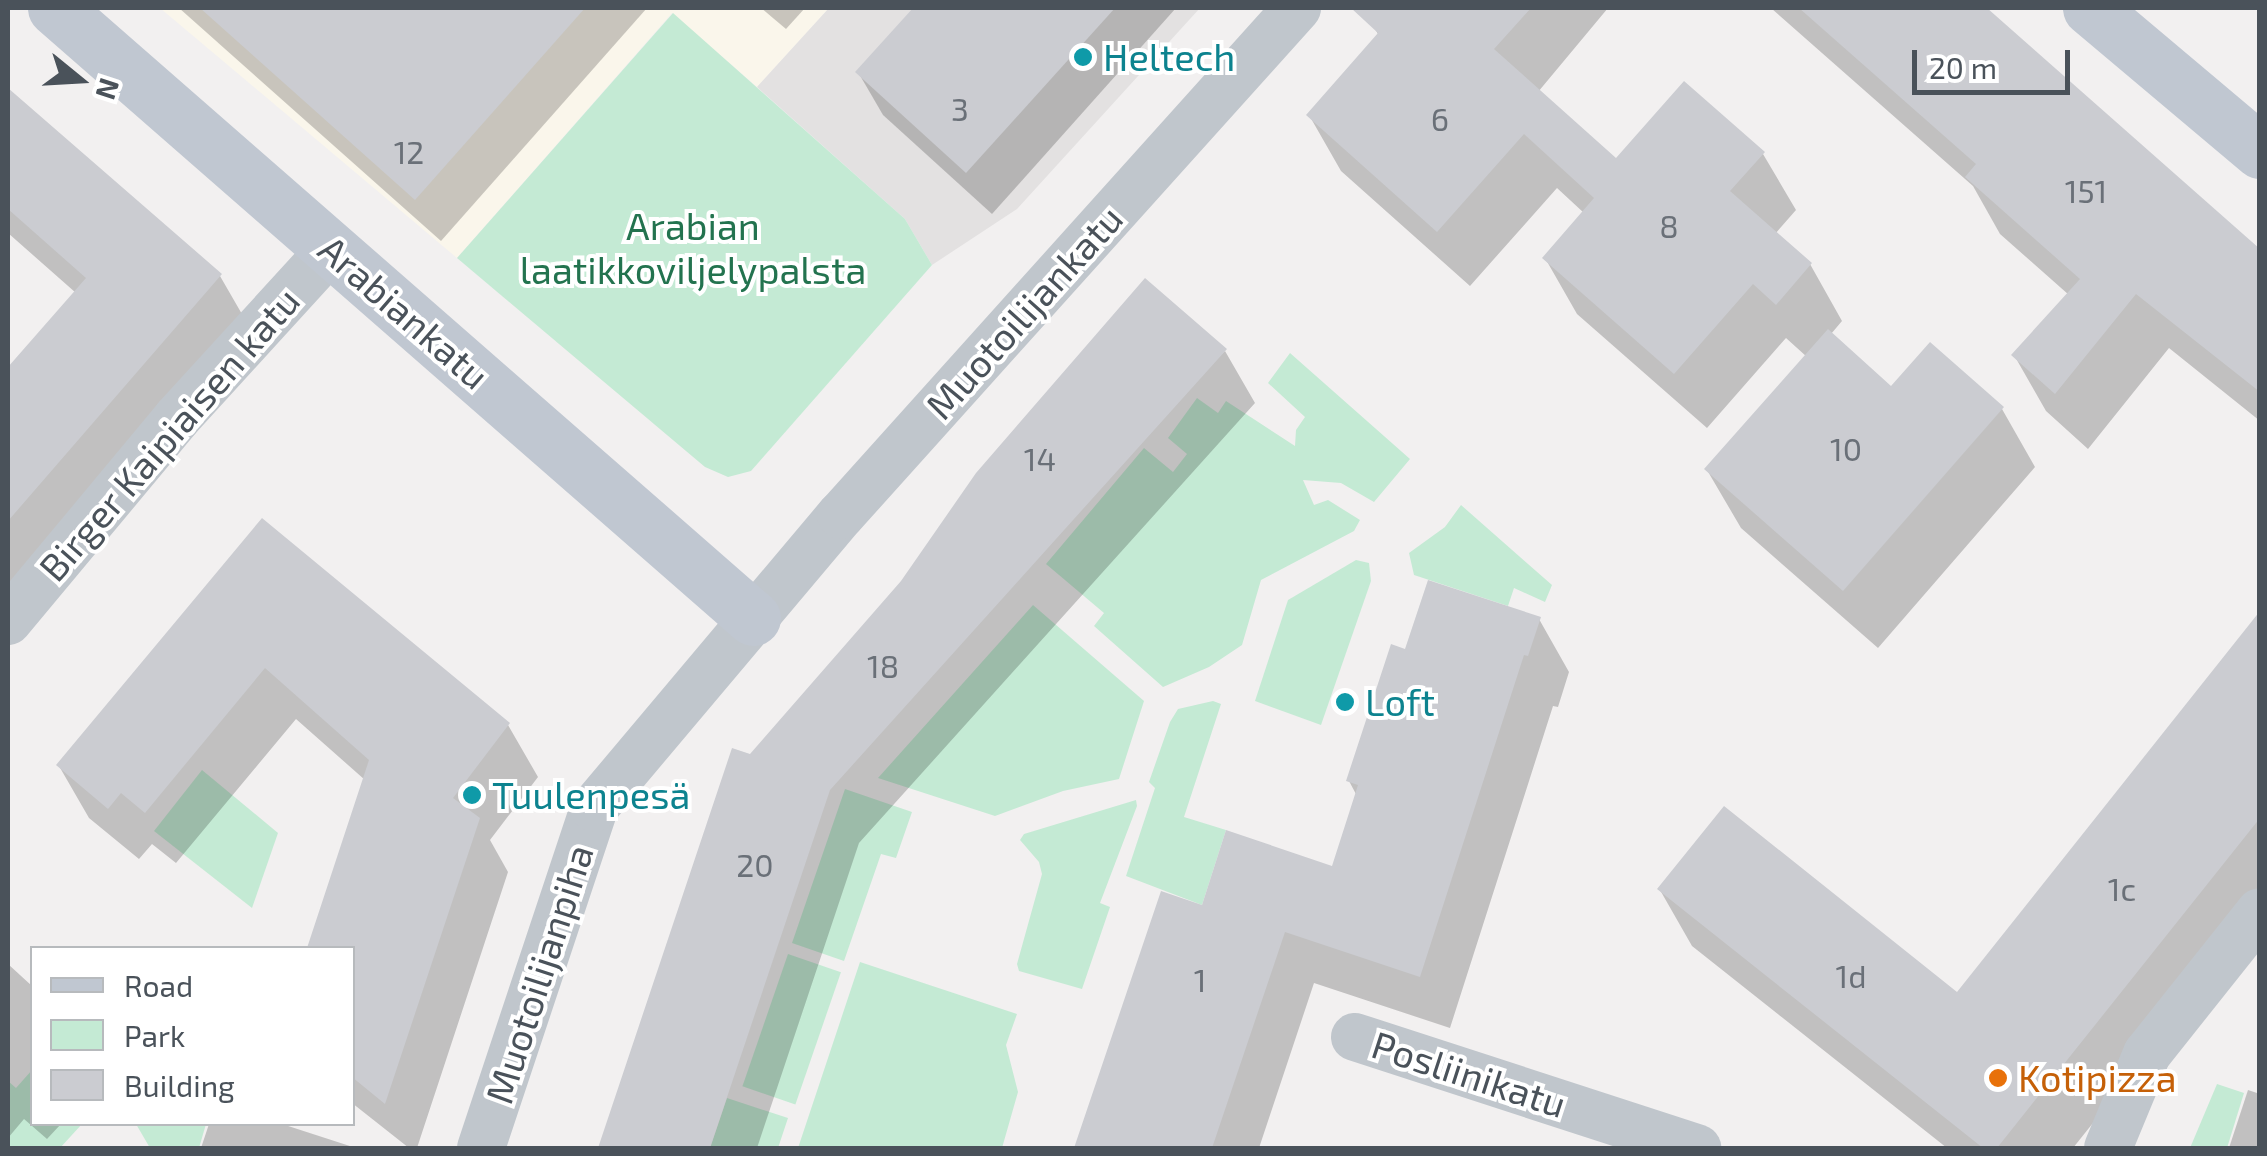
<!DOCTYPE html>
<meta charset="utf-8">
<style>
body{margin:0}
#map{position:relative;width:2267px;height:1156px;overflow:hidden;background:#f2f0f0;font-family:"Exo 2",sans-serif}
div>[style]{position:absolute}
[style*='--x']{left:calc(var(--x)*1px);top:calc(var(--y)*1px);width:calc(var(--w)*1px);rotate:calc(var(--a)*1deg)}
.commercial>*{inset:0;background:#faf6eb}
.education>*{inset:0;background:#e3e1e1}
.green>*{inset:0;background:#c4ead4;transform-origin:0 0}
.shadow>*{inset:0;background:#0003}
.building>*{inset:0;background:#cbccd1}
.street>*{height:48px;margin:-24px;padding:0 24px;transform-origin:24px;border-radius:24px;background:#c0c6cc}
.secondary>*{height:55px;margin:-27.5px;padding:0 27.5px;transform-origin:27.5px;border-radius:27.5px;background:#c0c7d1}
.dots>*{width:28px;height:28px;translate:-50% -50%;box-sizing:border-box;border:5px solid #fff;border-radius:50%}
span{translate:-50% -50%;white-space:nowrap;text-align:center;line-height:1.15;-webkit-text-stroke:8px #fff;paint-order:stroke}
.number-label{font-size:32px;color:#6a7078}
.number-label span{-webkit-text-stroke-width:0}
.culture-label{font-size:38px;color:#0d838f}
.left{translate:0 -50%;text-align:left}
.park-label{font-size:38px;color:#23734f}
.street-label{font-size:38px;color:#4a525a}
.food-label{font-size:38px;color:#c56008}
.frame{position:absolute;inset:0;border:10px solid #4a525a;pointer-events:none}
.legend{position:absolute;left:30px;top:946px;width:325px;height:180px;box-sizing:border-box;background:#fff;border:2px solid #b7babd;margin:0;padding:12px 18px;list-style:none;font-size:30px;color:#4a525a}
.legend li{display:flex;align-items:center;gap:20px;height:50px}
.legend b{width:50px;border:2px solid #b7babd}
.north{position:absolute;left:30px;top:30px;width:100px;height:100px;-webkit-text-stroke:8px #fff;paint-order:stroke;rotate:108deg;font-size:28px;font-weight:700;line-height:40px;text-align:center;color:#4a525a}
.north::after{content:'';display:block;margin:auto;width:35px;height:45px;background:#4a525a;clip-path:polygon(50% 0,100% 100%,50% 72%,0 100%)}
.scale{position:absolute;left:1912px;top:50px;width:158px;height:45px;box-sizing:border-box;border:5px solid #4a525a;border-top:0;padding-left:12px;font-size:30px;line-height:35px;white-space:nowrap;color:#4a525a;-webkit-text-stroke:8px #fff;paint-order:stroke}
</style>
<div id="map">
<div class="commercial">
<div style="clip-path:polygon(160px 8px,829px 8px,757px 87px,672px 13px,457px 258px)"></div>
</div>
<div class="education">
<div style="clip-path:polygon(829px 8px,1200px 8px,1017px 209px,932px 265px,905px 219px,757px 87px)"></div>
</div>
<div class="green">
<div style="clip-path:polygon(673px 13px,905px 219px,932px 265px,751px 471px,728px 477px,705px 467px,457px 258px)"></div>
<div style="clip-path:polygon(1290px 353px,1410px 459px,1374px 502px,1341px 483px,1303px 480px,1314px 505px,1328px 500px,1360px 520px,1354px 531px,1261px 580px,1242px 645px,1209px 667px,1163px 687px,1094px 626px,1104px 613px,1046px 564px,1144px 448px,1173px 472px,1187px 454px,1168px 438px,1197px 398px,1218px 413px,1226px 401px,1295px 446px,1296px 430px,1305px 417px,1268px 383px)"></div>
<div style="clip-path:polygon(1461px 505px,1552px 585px,1545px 602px,1514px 588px,1508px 606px,1414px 575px,1409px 553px,1445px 527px)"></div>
<div style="clip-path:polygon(1356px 560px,1369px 563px,1371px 581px,1321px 725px,1255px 701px,1288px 600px)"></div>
<div style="clip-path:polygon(1033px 605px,1144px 701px,1119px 779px,1063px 791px,995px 816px,878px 778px)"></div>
<div style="clip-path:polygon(1213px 701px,1221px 704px,1184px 817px,1226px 830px,1202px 905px,1126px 876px,1155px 788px,1149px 782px,1170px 722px,1178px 709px)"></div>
<div style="clip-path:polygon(202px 770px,278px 833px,252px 908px,154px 831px)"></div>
<div style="clip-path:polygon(845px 789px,912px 812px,896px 858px,881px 854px,844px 961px,792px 943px)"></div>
<div style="clip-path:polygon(1136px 800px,1137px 806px,1100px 903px,1110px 907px,1082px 989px,1019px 971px,1017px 964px,1042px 874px,1039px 862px,1020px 840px,1024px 834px)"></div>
<div style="left:788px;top:954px;width:56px;height:140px;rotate:19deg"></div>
<div style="clip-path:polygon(860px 962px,1017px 1014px,1006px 1045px,1018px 1092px,1002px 1148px,798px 1148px)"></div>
<div style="clip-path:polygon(32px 1070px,32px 1124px,82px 1124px,60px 1148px,8px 1148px,8px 1081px,16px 1088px)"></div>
<div style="clip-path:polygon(2217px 1084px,2244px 1093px,2227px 1148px,2190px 1148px)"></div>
<div style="clip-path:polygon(727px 1098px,788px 1118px,778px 1148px,710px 1148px)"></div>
<div style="clip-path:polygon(136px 1124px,206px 1124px,199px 1148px,150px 1148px)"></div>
</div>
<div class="shadow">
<div style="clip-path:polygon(179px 8px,647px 8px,441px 241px)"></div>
<div style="clip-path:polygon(761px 8px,805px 8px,786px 29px)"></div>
<div style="clip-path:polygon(916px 8px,1176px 8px,992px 214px,883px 115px,858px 72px)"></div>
<div style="clip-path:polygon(1389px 8px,1608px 8px,1538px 92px,1617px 162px,1763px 154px,1796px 210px,1775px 234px,1810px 264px,1842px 321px,1831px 334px,1892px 389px,2002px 409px,2035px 467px,1878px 648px,1741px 528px,1707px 470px,1807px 357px,1786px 338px,1707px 428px,1577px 314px,1545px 258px,1584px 213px,1557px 188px,1470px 286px,1341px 171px,1309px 115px,1379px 36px,1373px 25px)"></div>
<div style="clip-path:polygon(1771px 8px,1983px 8px,2260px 253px,2260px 421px,2169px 348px,2088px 449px,2046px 411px,2014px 355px,2069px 295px,2000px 234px,1973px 186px)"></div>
<div style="clip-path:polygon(8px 91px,220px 276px,250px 328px,8px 607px,8px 371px,76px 293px,8px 233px)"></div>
<div style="clip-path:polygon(1225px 351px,1255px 403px,859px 843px,757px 1148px,601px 1148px,734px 751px,751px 757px)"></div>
<div style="clip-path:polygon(263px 521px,508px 725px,538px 777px,490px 840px,508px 872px,417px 1148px,409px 1148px,352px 1103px,352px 948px,309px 948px,365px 780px,296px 719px,176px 863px,152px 844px,139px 859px,89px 818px,59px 766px)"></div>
<div style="clip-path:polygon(2260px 616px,2260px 914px,2073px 1148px,1947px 1148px,1692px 946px,1660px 890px,1958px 996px)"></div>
<div style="clip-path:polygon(1539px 619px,1569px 672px,1558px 707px,1553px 706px,1450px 1028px,1314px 983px,1259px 1148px,1077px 1148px,1163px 894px,1203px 908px,1334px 869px,1357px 796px,1349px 781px,1407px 652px)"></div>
<div style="clip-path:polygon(8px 964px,32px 986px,32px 1124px,61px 1124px,47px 1139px,24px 1119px,8px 1138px)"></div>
<div style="clip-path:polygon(2248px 1090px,2260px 1094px,2260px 1148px,2229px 1148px)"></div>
<div style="clip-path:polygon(209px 1124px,282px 1124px,356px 1148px,201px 1148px)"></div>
</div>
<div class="building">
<div style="clip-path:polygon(200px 8px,585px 8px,415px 200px)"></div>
<div style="clip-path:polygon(913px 8px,1115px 8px,966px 173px,855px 72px)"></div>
<div style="clip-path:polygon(1351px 8px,1531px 8px,1494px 49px,1616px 158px,1684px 81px,1765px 152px,1730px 191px,1812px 263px,1776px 305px,1753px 284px,1674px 374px,1542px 258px,1594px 198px,1524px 134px,1437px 232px,1306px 115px,1378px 33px)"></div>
<div style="clip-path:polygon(1799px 8px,1987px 8px,2260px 249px,2260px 392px,2136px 294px,2055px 394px,2011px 355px,2080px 279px,1965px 177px,1976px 164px)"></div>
<div style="clip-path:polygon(8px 88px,222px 274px,8px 521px,8px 367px,86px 278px,8px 209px)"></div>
<div style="clip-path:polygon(1145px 278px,1227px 349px,830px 790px,710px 1148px,598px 1148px,732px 748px,750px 754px,901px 581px,976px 473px)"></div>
<div style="clip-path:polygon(1828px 329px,1891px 386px,1930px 342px,2004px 407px,1843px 591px,1704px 469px)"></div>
<div style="clip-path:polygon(262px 518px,510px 723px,453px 798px,480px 818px,385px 1104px,352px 1077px,352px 948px,307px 948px,369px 760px,265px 668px,145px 813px,121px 793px,108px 809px,56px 765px)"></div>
<div style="clip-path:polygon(1428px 580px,1541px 617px,1528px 656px,1524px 655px,1420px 977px,1285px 932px,1212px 1148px,1074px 1148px,1161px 891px,1202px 905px,1226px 830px,1332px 866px,1358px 785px,1346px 781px,1391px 644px,1405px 649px)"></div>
<div style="clip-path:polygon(2260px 611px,2260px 818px,1997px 1148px,1983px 1148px,1657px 889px,1724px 806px,1957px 992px)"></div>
</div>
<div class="street">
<div style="--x:8;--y:621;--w:264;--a:-50.2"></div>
<div style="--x:177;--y:418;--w:230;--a:-47.6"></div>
<div style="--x:1355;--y:1037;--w:360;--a:18"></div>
<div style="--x:481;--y:1148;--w:358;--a:-71.6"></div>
<div style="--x:594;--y:808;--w:383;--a:-49.9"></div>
<div style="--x:841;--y:515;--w:682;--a:-48.03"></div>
<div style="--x:2108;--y:1148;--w:102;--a:-67.5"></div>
<div style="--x:2147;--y:1054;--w:181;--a:-51.5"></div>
</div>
<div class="secondary">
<div style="--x:55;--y:8;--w:927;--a:41.15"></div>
<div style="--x:2090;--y:8;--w:222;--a:40.1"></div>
</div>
<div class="dots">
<div style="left:1083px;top:57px;background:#0f9aa8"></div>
<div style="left:1345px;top:702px;background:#0f9aa8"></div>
<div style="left:472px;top:795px;background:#0f9aa8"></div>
<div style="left:1998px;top:1078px;background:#e8710a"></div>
</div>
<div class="number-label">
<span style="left:960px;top:108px">3</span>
<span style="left:1440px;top:118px">6</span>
<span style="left:409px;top:151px">12</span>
<span style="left:2086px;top:190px">151</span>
<span style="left:1669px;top:225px">8</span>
<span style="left:1846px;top:448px">10</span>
<span style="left:1040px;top:458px">14</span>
<span style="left:883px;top:665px">18</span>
<span style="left:755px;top:864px">20</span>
<span style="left:2122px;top:888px">1c</span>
<span style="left:1851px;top:975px">1d</span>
<span style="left:1200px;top:979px">1</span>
</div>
<div class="culture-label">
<span class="left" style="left:1103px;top:57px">Heltech</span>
<span class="left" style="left:1365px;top:702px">Loft</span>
<span class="left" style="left:492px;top:795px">Tuulenpesä</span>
</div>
<div class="park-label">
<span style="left:693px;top:248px">Arabian<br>laatikkoviljelypalsta</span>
</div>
<div class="street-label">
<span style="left:404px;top:312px;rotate:41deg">Arabiankatu</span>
<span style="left:1024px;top:312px;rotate:-48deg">Muotoilijankatu</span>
<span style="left:169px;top:434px;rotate:-49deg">Birger Kaipiaisen katu</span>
<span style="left:539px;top:974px;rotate:-72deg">Muotoilijanpiha</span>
<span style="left:1469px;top:1074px;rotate:18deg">Posliinikatu</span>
</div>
<div class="food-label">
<span class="left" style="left:2018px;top:1078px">Kotipizza</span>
</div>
<div class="frame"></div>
<ul class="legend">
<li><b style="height:12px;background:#c0c7d1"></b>Road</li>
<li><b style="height:28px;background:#c4ead4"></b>Park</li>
<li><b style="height:28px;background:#cbccd1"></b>Building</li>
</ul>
<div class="north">N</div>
<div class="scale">20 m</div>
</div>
